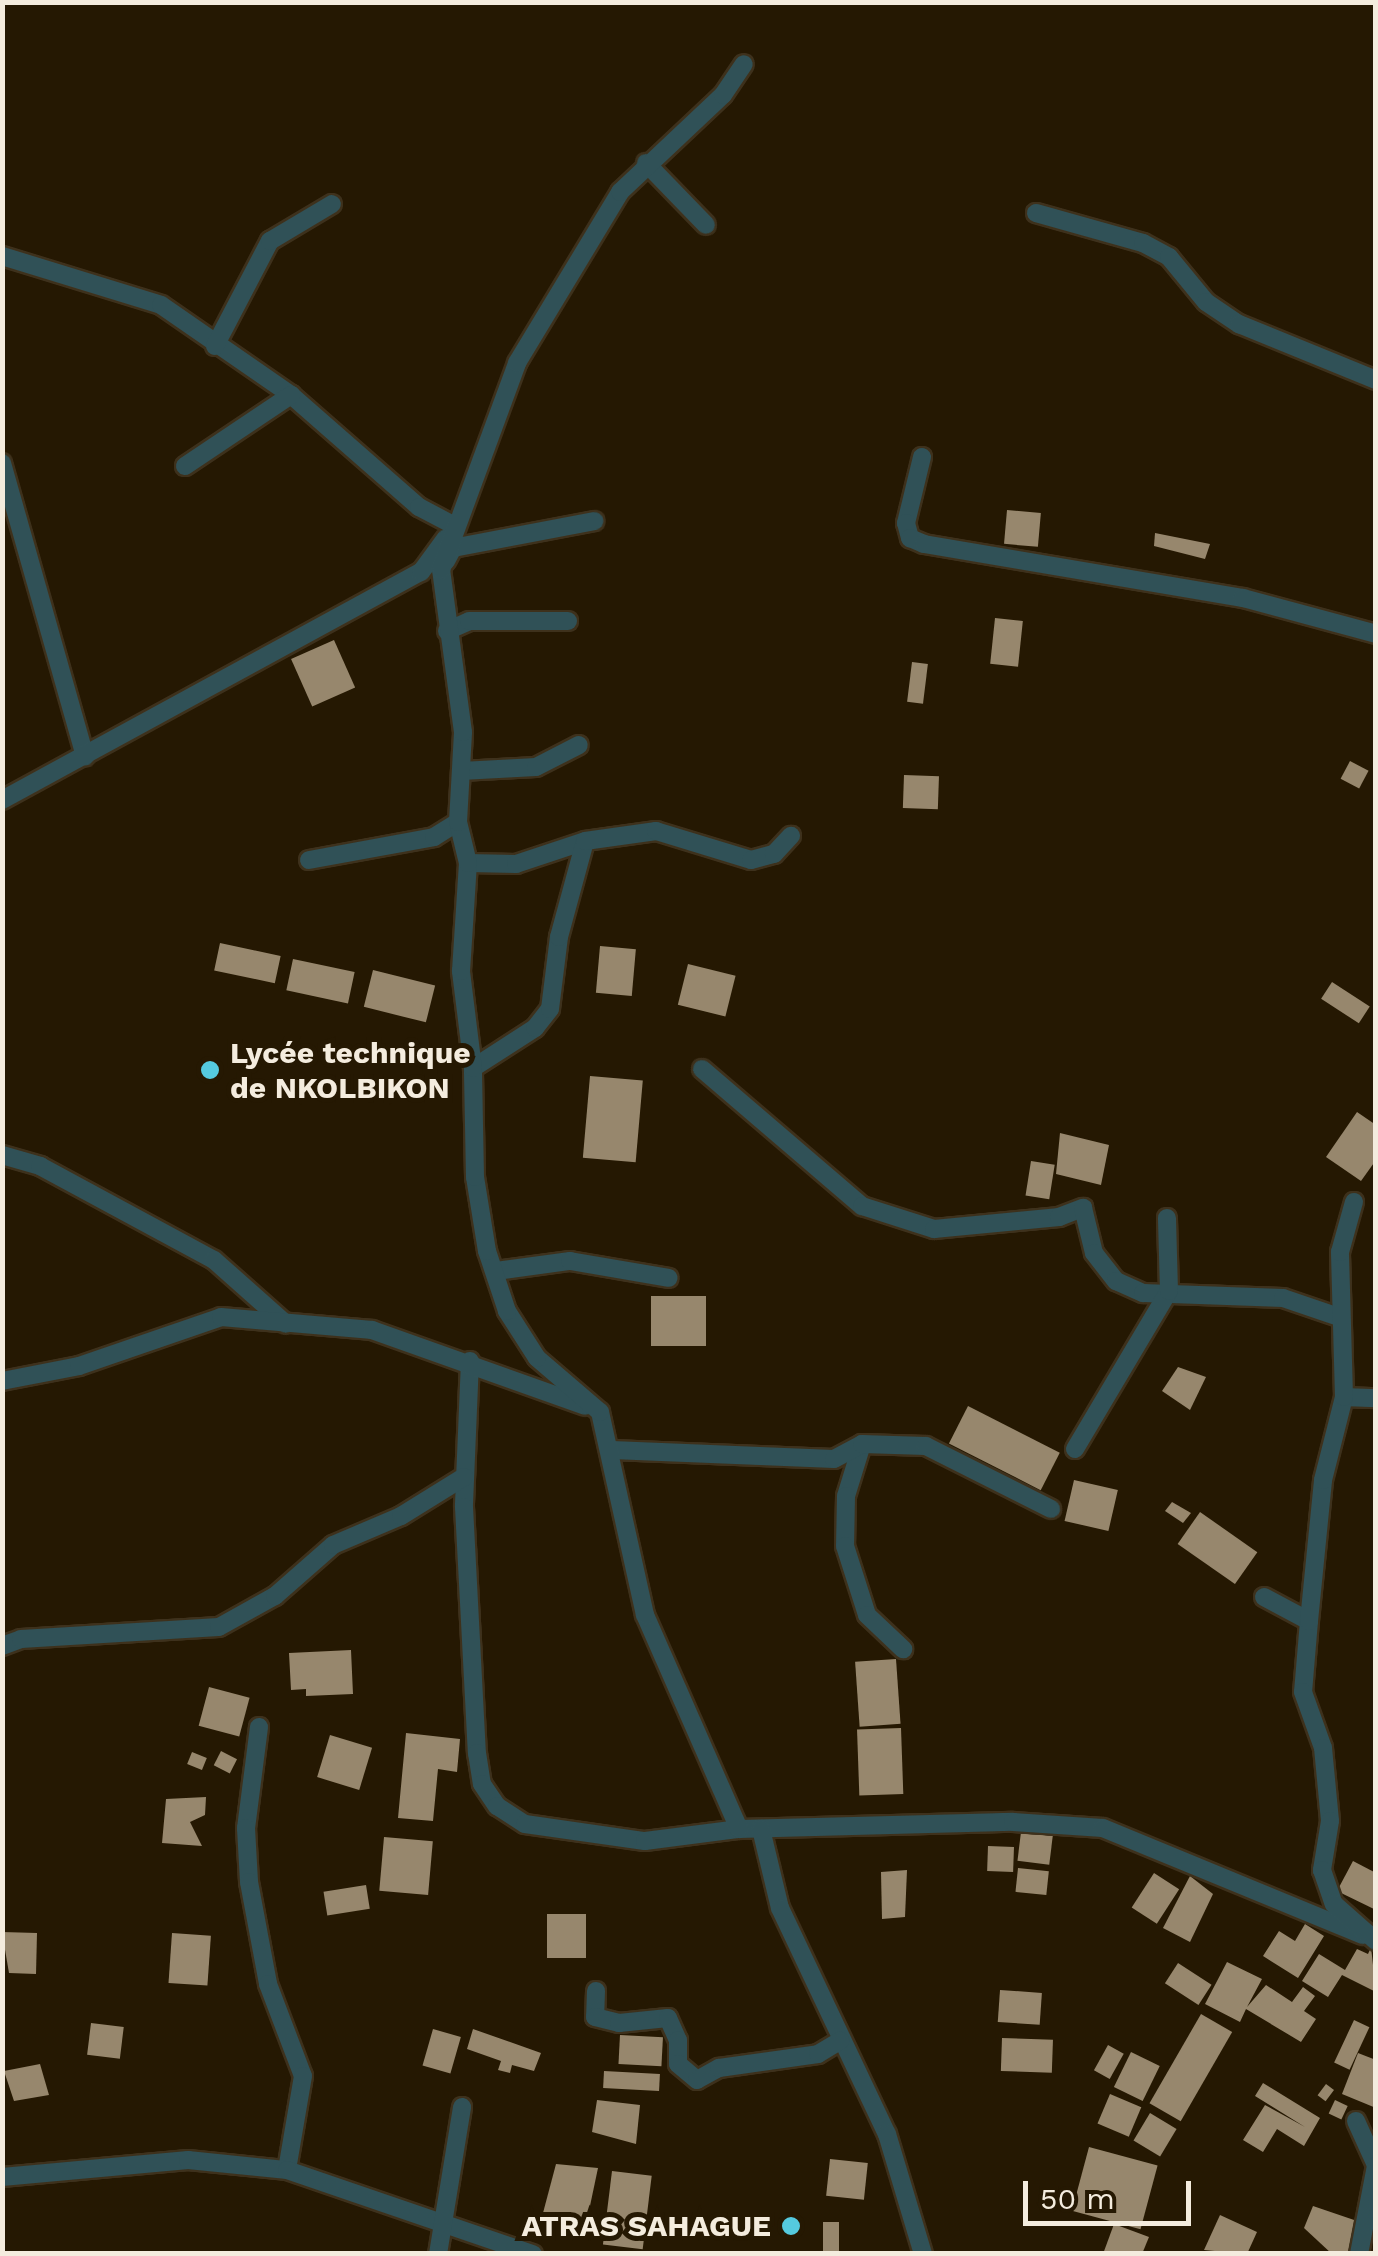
<!DOCTYPE html>
<meta charset="utf-8">
<style>
body{margin:0}
#map{position:relative;width:1378px;height:2256px;overflow:hidden;background:#251802;font-family:"Work Sans",sans-serif}
div>[style]{position:absolute}
[style*='--x']{left:calc(var(--x)*1px);top:calc(var(--y)*1px);width:calc(var(--w)*1px);rotate:calc(var(--a)*1deg)}
.building>*{inset:0;background:#97876d;transform-origin:0 0}
.roads{filter:drop-shadow(2px 0 #3e311c) drop-shadow(-2px 0 #3e311c) drop-shadow(0 2px #3e311c) drop-shadow(0 -2px #3e311c)}
.street>*{height:18px;margin:-9px;padding:0 9px;transform-origin:9px;border-radius:9px;background:#305157}
.dots>*{width:28px;height:28px;translate:-50% -50%;box-sizing:border-box;border:5px solid #251802;border-radius:50%}
span{translate:-50% -50%;white-space:nowrap;text-align:center;line-height:1.15;-webkit-text-stroke:10px #251802;paint-order:stroke}
.poi-label{font-size:30px;color:#f4ecde;font-weight:700}
.left{translate:0 -50%;text-align:left}
.right{translate:-100% -50%;text-align:right}
.frame{position:absolute;inset:0;border:5px solid #f4ecde;pointer-events:none}
.scale{position:absolute;left:1023px;top:2181px;width:168px;height:45px;box-sizing:border-box;border:5px solid #f4ecde;border-top:0;padding-left:12px;font-size:30px;line-height:35px;white-space:nowrap;color:#f4ecde;-webkit-text-stroke:8px #251802;paint-order:stroke}
</style>
<div id="map">
<div class="building">
<div style="left:1007px;top:510px;width:34px;height:34px;rotate:5deg"></div>
<div style="clip-path:polygon(1155px 533px,1210px 544px,1205px 559px,1154px 546px)"></div>
<div style="left:995px;top:618px;width:28px;height:46px;rotate:6deg"></div>
<div style="left:334px;top:640px;width:52px;height:47px;rotate:66deg"></div>
<div style="left:912px;top:662px;width:16px;height:40px;rotate:7deg"></div>
<div style="left:1350px;top:761px;width:21px;height:20px;rotate:28deg"></div>
<div style="left:904px;top:775px;width:35px;height:33px;rotate:2deg"></div>
<div style="left:220px;top:943px;width:62px;height:28px;rotate:12deg"></div>
<div style="left:600px;top:946px;width:36px;height:47px;rotate:5deg"></div>
<div style="left:293px;top:959px;width:63px;height:32px;rotate:12deg"></div>
<div style="left:688px;top:964px;width:49px;height:42px;rotate:14deg"></div>
<div style="left:373px;top:970px;width:64px;height:38px;rotate:14deg"></div>
<div style="left:1332px;top:982px;width:45px;height:20px;rotate:33deg"></div>
<div style="left:590px;top:1076px;width:53px;height:82px;rotate:5deg"></div>
<div style="clip-path:polygon(1357px 1112px,1376px 1125px,1376px 1160px,1361px 1181px,1326px 1157px)"></div>
<div style="clip-path:polygon(1060px 1133px,1109px 1145px,1101px 1185px,1056px 1174px)"></div>
<div style="left:1031px;top:1161px;width:24px;height:35px;rotate:9deg"></div>
<div style="left:706px;top:1296px;width:50px;height:55px;rotate:90deg"></div>
<div style="clip-path:polygon(1178px 1367px,1206px 1377px,1190px 1410px,1162px 1391px)"></div>
<div style="left:968px;top:1406px;width:103px;height:42px;rotate:27deg"></div>
<div style="left:1074px;top:1480px;width:45px;height:42px;rotate:13deg"></div>
<div style="clip-path:polygon(1172px 1502px,1191px 1513px,1183px 1523px,1165px 1511px)"></div>
<div style="left:1200px;top:1512px;width:70px;height:39px;rotate:35deg"></div>
<div style="clip-path:polygon(351px 1650px,353px 1694px,306px 1696px,306px 1689px,291px 1690px,289px 1653px)"></div>
<div style="left:896px;top:1659px;width:65px;height:41px;rotate:86deg"></div>
<div style="left:209px;top:1687px;width:42px;height:40px;rotate:15deg"></div>
<div style="left:901px;top:1728px;width:66px;height:44px;rotate:88deg"></div>
<div style="clip-path:polygon(406px 1733px,460px 1739px,457px 1772px,438px 1769px,433px 1821px,398px 1818px)"></div>
<div style="left:330px;top:1735px;width:44px;height:44px;rotate:17deg"></div>
<div style="left:221px;top:1751px;width:18px;height:16px;rotate:27deg"></div>
<div style="left:192px;top:1752px;width:16px;height:13px;rotate:22deg"></div>
<div style="clip-path:polygon(206px 1797px,205px 1815px,190px 1822px,202px 1846px,162px 1843px,166px 1799px)"></div>
<div style="left:1021px;top:1832px;width:32px;height:29px;rotate:7deg"></div>
<div style="left:384px;top:1837px;width:49px;height:54px;rotate:5deg"></div>
<div style="left:988px;top:1846px;width:26px;height:25px;rotate:2deg"></div>
<div style="clip-path:polygon(1353px 1861px,1376px 1873px,1376px 1910px,1337px 1891px)"></div>
<div style="left:1018px;top:1868px;width:31px;height:24px;rotate:6deg"></div>
<div style="clip-path:polygon(907px 1870px,905px 1917px,882px 1919px,881px 1872px)"></div>
<div style="left:1154px;top:1873px;width:30px;height:41px;rotate:33deg"></div>
<div style="clip-path:polygon(1190px 1876px,1213px 1894px,1190px 1942px,1163px 1928px)"></div>
<div style="left:366px;top:1885px;width:24px;height:43px;rotate:81deg"></div>
<div style="left:547px;top:1914px;width:39px;height:44px"></div>
<div style="clip-path:polygon(1305px 1924px,1324px 1936px,1298px 1978px,1263px 1956px,1279px 1931px,1295px 1941px)"></div>
<div style="clip-path:polygon(2px 1932px,37px 1933px,36px 1974px,9px 1973px)"></div>
<div style="left:172px;top:1933px;width:39px;height:50px;rotate:4deg"></div>
<div style="clip-path:polygon(1371px 1947px,1376px 1992px,1342px 1975px,1328px 1997px,1302px 1981px,1319px 1954px,1345px 1970px,1357px 1949px,1368px 1954px)"></div>
<div style="clip-path:polygon(1227px 1962px,1262px 1979px,1247px 2007px,1266px 1985px,1292px 2002px,1303px 1987px,1315px 1996px,1304px 2011px,1316px 2019px,1301px 2042px,1246px 2009px,1240px 2022px,1205px 2004px)"></div>
<div style="left:1178px;top:1963px;width:40px;height:24px;rotate:33deg"></div>
<div style="left:1000px;top:1990px;width:42px;height:32px;rotate:4deg"></div>
<div style="left:1201px;top:2014px;width:36px;height:103px;rotate:30deg"></div>
<div style="left:1354px;top:2020px;width:17px;height:47px;rotate:25deg"></div>
<div style="left:91px;top:2023px;width:33px;height:32px;rotate:7deg"></div>
<div style="left:433px;top:2029px;width:29px;height:38px;rotate:16deg"></div>
<div style="clip-path:polygon(473px 2029px,541px 2053px,534px 2071px,512px 2065px,510px 2073px,498px 2070px,501px 2061px,467px 2049px)"></div>
<div style="left:620px;top:2035px;width:43px;height:29px;rotate:3deg"></div>
<div style="left:1002px;top:2038px;width:51px;height:33px;rotate:2deg"></div>
<div style="left:1108px;top:2045px;width:18px;height:29px;rotate:29deg"></div>
<div style="left:1131px;top:2052px;width:32px;height:39px;rotate:26deg"></div>
<div style="clip-path:polygon(1358px 2053px,1376px 2060px,1376px 2108px,1342px 2094px)"></div>
<div style="clip-path:polygon(40px 2064px,49px 2095px,14px 2101px,4px 2071px)"></div>
<div style="left:604px;top:2071px;width:56px;height:17px;rotate:3deg"></div>
<div style="clip-path:polygon(1263px 2083px,1320px 2118px,1304px 2146px,1277px 2129px,1263px 2152px,1243px 2140px,1265px 2105px,1305px 2127px,1255px 2096px)"></div>
<div style="left:1326px;top:2084px;width:10px;height:14px;rotate:37deg"></div>
<div style="left:1110px;top:2094px;width:34px;height:32px;rotate:23deg"></div>
<div style="clip-path:polygon(597px 2100px,640px 2105px,636px 2144px,592px 2132px)"></div>
<div style="left:1335px;top:2100px;width:14px;height:15px;rotate:25deg"></div>
<div style="left:1150px;top:2113px;width:31px;height:32px;rotate:31deg"></div>
<div style="left:1089px;top:2147px;width:71px;height:66px;rotate:15deg"></div>
<div style="left:830px;top:2159px;width:38px;height:37px;rotate:6deg"></div>
<div style="clip-path:polygon(556px 2164px,598px 2168px,583px 2239px,539px 2228px)"></div>
<div style="left:612px;top:2171px;width:40px;height:74px;rotate:7deg"></div>
<div style="clip-path:polygon(1313px 2206px,1360px 2222px,1348px 2254px,1332px 2254px,1304px 2228px)"></div>
<div style="clip-path:polygon(1220px 2215px,1257px 2232px,1247px 2254px,1204px 2250px)"></div>
<div style="left:823px;top:2222px;width:16px;height:32px"></div>
<div style="clip-path:polygon(1114px 2224px,1149px 2237px,1142px 2254px,1103px 2254px)"></div>
</div>
<div class="roads">
<div class="street">
<div style="--x:646;--y:163;--w:86;--a:45.9"></div>
<div style="--x:1036;--y:213;--w:111;--a:15.7"></div>
<div style="--x:1143;--y:243;--w:30;--a:28"></div>
<div style="--x:1169;--y:257;--w:58;--a:50.6"></div>
<div style="--x:1206;--y:302;--w:40;--a:34"></div>
<div style="--x:1239;--y:324;--w:148;--a:22.2"></div>
<div style="--x:2;--y:256;--w:166;--a:17.1"></div>
<div style="--x:161;--y:305;--w:158;--a:34.7"></div>
<div style="--x:291;--y:395;--w:170;--a:41.2"></div>
<div style="--x:419;--y:507;--w:41;--a:27.8"></div>
<div style="--x:215;--y:346;--w:119;--a:-62.4"></div>
<div style="--x:270;--y:241;--w:72;--a:-30.8"></div>
<div style="--x:922;--y:457;--w:68;--a:103.6"></div>
<div style="--x:906;--y:523;--w:16;--a:75"></div>
<div style="--x:910;--y:538;--w:15;--a:23"></div>
<div style="--x:924;--y:544;--w:324;--a:9.6"></div>
<div style="--x:1243;--y:598;--w:138;--a:15.1"></div>
<div style="--x:2;--y:463;--w:305;--a:74.2"></div>
<div style="--x:185;--y:466;--w:128;--a:-33.8"></div>
<div style="--x:446;--y:561;--w:15;--a:-62"></div>
<div style="--x:453;--y:548;--w:144;--a:-10.8"></div>
<div style="--x:447;--y:631;--w:24;--a:-24"></div>
<div style="--x:469;--y:621;--w:99;--a:0"></div>
<div style="--x:461;--y:771;--w:75;--a:-3.1"></div>
<div style="--x:536;--y:767;--w:48;--a:-27.1"></div>
<div style="--x:2;--y:800;--w:477;--a:-28.6"></div>
<div style="--x:421;--y:572;--w:42;--a:-53.7"></div>
<div style="--x:309;--y:860;--w:127;--a:-10.4"></div>
<div style="--x:434;--y:837;--w:28;--a:-32"></div>
<div style="--x:468;--y:863;--w:48;--a:1.2"></div>
<div style="--x:516;--y:864;--w:73;--a:-18.4"></div>
<div style="--x:473;--y:1068;--w:74;--a:-32.8"></div>
<div style="--x:535;--y:1028;--w:24;--a:-52"></div>
<div style="--x:550;--y:1009;--w:73;--a:-82.9"></div>
<div style="--x:559;--y:937;--w:99;--a:-74.8"></div>
<div style="--x:585;--y:841;--w:72;--a:-8"></div>
<div style="--x:656;--y:831;--w:99;--a:17"></div>
<div style="--x:751;--y:860;--w:24;--a:-15"></div>
<div style="--x:774;--y:854;--w:25;--a:-47"></div>
<div style="--x:702;--y:1069;--w:211;--a:40.6"></div>
<div style="--x:862;--y:1206;--w:76;--a:17.7"></div>
<div style="--x:934;--y:1229;--w:126;--a:-5.5"></div>
<div style="--x:1059;--y:1217;--w:26;--a:-21"></div>
<div style="--x:1083;--y:1208;--w:46;--a:76.3"></div>
<div style="--x:1094;--y:1253;--w:36;--a:52"></div>
<div style="--x:1116;--y:1281;--w:30;--a:24"></div>
<div style="--x:1143;--y:1293;--w:140;--a:2"></div>
<div style="--x:1283;--y:1298;--w:59;--a:18.7"></div>
<div style="--x:2;--y:1155;--w:40;--a:16"></div>
<div style="--x:40;--y:1166;--w:198;--a:28.4"></div>
<div style="--x:214;--y:1260;--w:96;--a:41.6"></div>
<div style="--x:496;--y:1271;--w:75;--a:-7.7"></div>
<div style="--x:570;--y:1261;--w:100;--a:9.7"></div>
<div style="--x:470;--y:1361;--w:146;--a:92.4"></div>
<div style="--x:464;--y:1507;--w:246;--a:87"></div>
<div style="--x:477;--y:1753;--w:31;--a:81"></div>
<div style="--x:482;--y:1784;--w:27;--a:56"></div>
<div style="--x:497;--y:1806;--w:33;--a:33"></div>
<div style="--x:525;--y:1824;--w:121;--a:8.1"></div>
<div style="--x:645;--y:1841;--w:95;--a:-7.3"></div>
<div style="--x:739;--y:1829;--w:274;--a:-1.5"></div>
<div style="--x:1013;--y:1822;--w:90;--a:3.8"></div>
<div style="--x:1103;--y:1828;--w:281;--a:22.4"></div>
<div style="--x:2;--y:1381;--w:78;--a:-11"></div>
<div style="--x:79;--y:1366;--w:150;--a:-19"></div>
<div style="--x:221;--y:1317;--w:152;--a:4.9"></div>
<div style="--x:372;--y:1330;--w:226;--a:19.6"></div>
<div style="--x:1344;--y:1397;--w:32;--a:2"></div>
<div style="--x:862;--y:1444;--w:54;--a:107.1"></div>
<div style="--x:846;--y:1496;--w:50;--a:91.1"></div>
<div style="--x:845;--y:1546;--w:72;--a:72.3"></div>
<div style="--x:867;--y:1615;--w:50;--a:43.4"></div>
<div style="--x:1075;--y:1449;--w:184;--a:-59.3"></div>
<div style="--x:1169;--y:1291;--w:73;--a:-91.6"></div>
<div style="--x:612;--y:1450;--w:222;--a:2.3"></div>
<div style="--x:834;--y:1459;--w:32;--a:-28"></div>
<div style="--x:862;--y:1444;--w:64;--a:1.8"></div>
<div style="--x:926;--y:1446;--w:140;--a:26.7"></div>
<div style="--x:1264;--y:1597;--w:51;--a:28.1"></div>
<div style="--x:1309;--y:1621;--w:71;--a:94.8"></div>
<div style="--x:1303;--y:1692;--w:59;--a:70.3"></div>
<div style="--x:1323;--y:1748;--w:73;--a:84.5"></div>
<div style="--x:1330;--y:1821;--w:50;--a:99.3"></div>
<div style="--x:1322;--y:1870;--w:36;--a:71"></div>
<div style="--x:1334;--y:1904;--w:56;--a:41.4"></div>
<div style="--x:1309;--y:1621;--w:142;--a:-84.3"></div>
<div style="--x:1323;--y:1480;--w:86;--a:-75.8"></div>
<div style="--x:1344;--y:1397;--w:145;--a:-91.6"></div>
<div style="--x:1340;--y:1252;--w:52;--a:-74.4"></div>
<div style="--x:2;--y:1646;--w:20;--a:-20"></div>
<div style="--x:21;--y:1639;--w:198;--a:-3.5"></div>
<div style="--x:219;--y:1627;--w:64;--a:-29"></div>
<div style="--x:275;--y:1596;--w:77;--a:-41.3"></div>
<div style="--x:333;--y:1545;--w:74;--a:-23.1"></div>
<div style="--x:401;--y:1516;--w:74;--a:-31.8"></div>
<div style="--x:259;--y:1727;--w:102;--a:97.3"></div>
<div style="--x:246;--y:1828;--w:54;--a:86.8"></div>
<div style="--x:249;--y:1882;--w:104;--a:79.4"></div>
<div style="--x:268;--y:1984;--w:98;--a:69.2"></div>
<div style="--x:303;--y:2076;--w:95;--a:99.7"></div>
<div style="--x:739;--y:1829;--w:234;--a:-113.7"></div>
<div style="--x:645;--y:1615;--w:208;--a:-102.5"></div>
<div style="--x:600;--y:1412;--w:83;--a:-139.4"></div>
<div style="--x:537;--y:1358;--w:56;--a:-122.6"></div>
<div style="--x:507;--y:1311;--w:63;--a:-108.4"></div>
<div style="--x:487;--y:1251;--w:75;--a:-99.2"></div>
<div style="--x:475;--y:1177;--w:109;--a:-91.1"></div>
<div style="--x:473;--y:1068;--w:98;--a:-97.1"></div>
<div style="--x:461;--y:971;--w:108;--a:-86.3"></div>
<div style="--x:468;--y:863;--w:42;--a:-103.7"></div>
<div style="--x:458;--y:822;--w:90;--a:-86.8"></div>
<div style="--x:463;--y:732;--w:163;--a:-97.7"></div>
<div style="--x:441;--y:570;--w:221;--a:-69.8"></div>
<div style="--x:517;--y:363;--w:200;--a:-58.9"></div>
<div style="--x:620;--y:192;--w:141;--a:-43.3"></div>
<div style="--x:723;--y:95;--w:37;--a:-56"></div>
<div style="--x:761;--y:1829;--w:81;--a:76.5"></div>
<div style="--x:780;--y:1908;--w:250;--a:64.7"></div>
<div style="--x:887;--y:2134;--w:125;--a:73.3"></div>
<div style="--x:596;--y:1991;--w:26;--a:92"></div>
<div style="--x:595;--y:2017;--w:25;--a:14"></div>
<div style="--x:619;--y:2023;--w:49;--a:-5.8"></div>
<div style="--x:668;--y:2018;--w:24;--a:66"></div>
<div style="--x:678;--y:2040;--w:24;--a:90"></div>
<div style="--x:678;--y:2064;--w:25;--a:40"></div>
<div style="--x:697;--y:2080;--w:25;--a:-29"></div>
<div style="--x:719;--y:2068;--w:100;--a:-8"></div>
<div style="--x:818;--y:2054;--w:26;--a:-31"></div>
<div style="--x:1356;--y:2121;--w:48;--a:65.6"></div>
<div style="--x:2;--y:2177;--w:187;--a:-5.2"></div>
<div style="--x:188;--y:2160;--w:100;--a:5.8"></div>
<div style="--x:287;--y:2170;--w:260;--a:18.9"></div>
<div style="--x:438;--y:2254;--w:149;--a:-80.7"></div>
<div style="--x:1359;--y:2254;--w:90;--a:-79.1"></div>
</div>
</div>
<div class="dots">
<div style="left:210px;top:1070px;background:#55cadf"></div>
<div style="left:791px;top:2226px;background:#55cadf"></div>
</div>
<div class="poi-label">
<span class="left" style="left:230px;top:1070px">Lycée technique<br>de NKOLBIKON</span>
<span class="right" style="left:771px;top:2226px">ATRAS SAHAGUE</span>
</div>
<div class="frame"></div>
<div class="scale">50 m</div>
</div>
